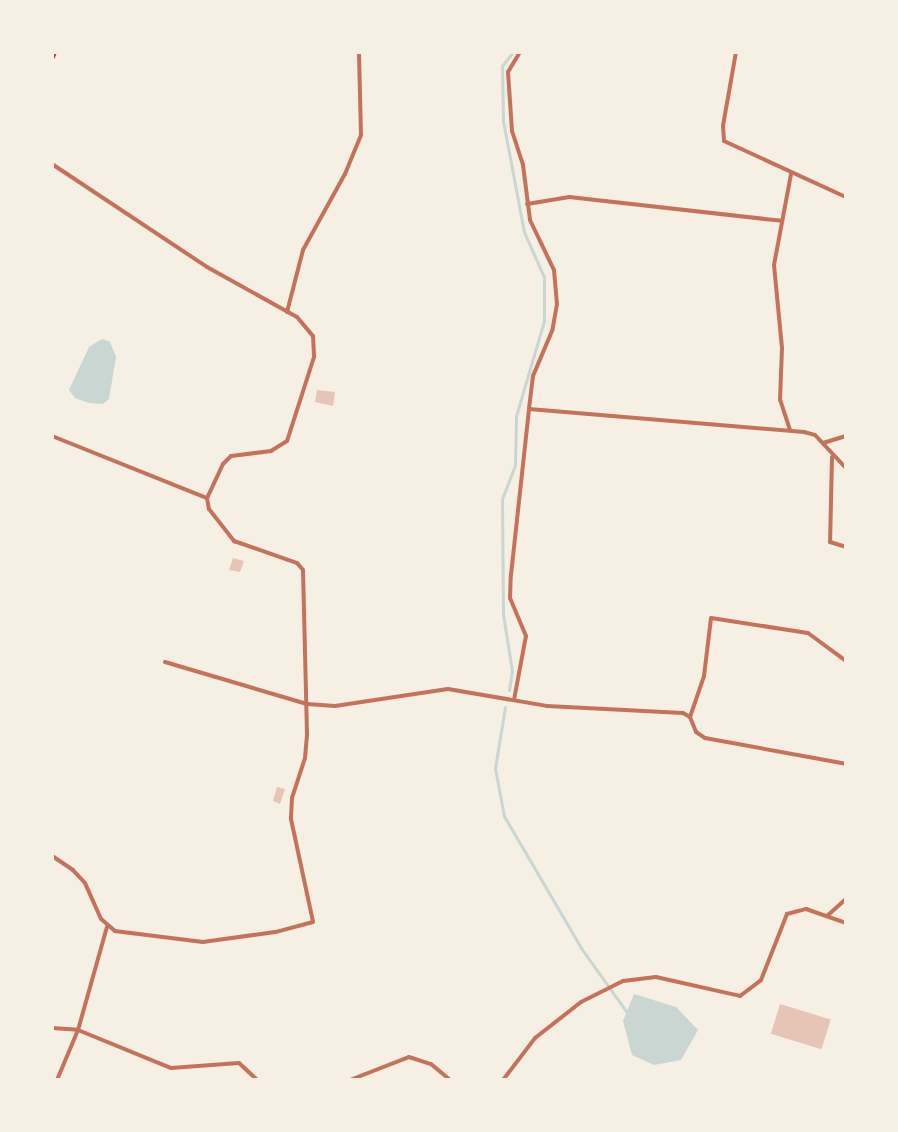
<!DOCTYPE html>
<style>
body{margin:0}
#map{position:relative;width:898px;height:1132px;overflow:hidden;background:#f6efe4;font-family:Lato,sans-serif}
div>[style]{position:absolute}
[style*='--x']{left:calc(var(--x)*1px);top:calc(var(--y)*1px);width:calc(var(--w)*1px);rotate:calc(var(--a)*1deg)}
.water>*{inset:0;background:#c9d6d2}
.stream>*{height:3px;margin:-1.5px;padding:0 1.5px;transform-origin:1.5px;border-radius:1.5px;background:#c9d6d2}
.building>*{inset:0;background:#e6c5b7;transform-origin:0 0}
.minor>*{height:4px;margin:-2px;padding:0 2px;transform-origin:2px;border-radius:2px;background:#c5725c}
.secondary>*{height:6px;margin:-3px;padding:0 3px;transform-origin:3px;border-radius:3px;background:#b5482f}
span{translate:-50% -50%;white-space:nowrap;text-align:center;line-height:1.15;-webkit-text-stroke:6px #f6efe4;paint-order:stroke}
.frame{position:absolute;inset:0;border:54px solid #f6efe4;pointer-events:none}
</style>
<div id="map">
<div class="water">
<div style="clip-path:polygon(102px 339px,110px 342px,116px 357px,109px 399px,103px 404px,89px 403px,75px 398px,69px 390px,89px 347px)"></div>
<div style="clip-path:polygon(634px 994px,676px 1007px,698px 1030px,681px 1060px,654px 1065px,632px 1055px,623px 1021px)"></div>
</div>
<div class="stream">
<div style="--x:509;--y:690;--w:19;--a:-81"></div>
<div style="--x:512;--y:671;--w:58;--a:-99"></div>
<div style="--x:503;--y:614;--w:115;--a:-90.5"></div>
<div style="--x:502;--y:499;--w:36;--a:-69"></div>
<div style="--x:515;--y:465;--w:49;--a:-88.8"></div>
<div style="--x:516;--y:416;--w:99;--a:-73.6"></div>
<div style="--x:544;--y:321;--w:44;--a:-90"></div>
<div style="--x:544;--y:277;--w:49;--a:-114"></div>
<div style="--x:524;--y:232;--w:113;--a:-100.7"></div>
<div style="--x:503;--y:121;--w:55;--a:-91"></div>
<div style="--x:502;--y:66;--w:18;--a:-52"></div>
<div style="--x:505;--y:707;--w:62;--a:99.3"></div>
<div style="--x:495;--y:768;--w:49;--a:79.4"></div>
<div style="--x:504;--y:816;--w:153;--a:59.7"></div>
<div style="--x:581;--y:948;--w:81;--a:54.5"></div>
</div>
<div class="building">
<div style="clip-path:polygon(317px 390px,335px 392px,333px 406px,315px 402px)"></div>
<div style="clip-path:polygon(233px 558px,244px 561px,240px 572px,229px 570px)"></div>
<div style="clip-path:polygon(277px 787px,285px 789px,280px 804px,273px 801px)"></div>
<div style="left:780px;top:1004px;width:53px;height:31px;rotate:17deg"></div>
</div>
<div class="minor">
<div style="--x:520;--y:52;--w:23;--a:121"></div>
<div style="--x:508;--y:72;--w:59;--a:86.1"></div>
<div style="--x:512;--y:131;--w:36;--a:72"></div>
<div style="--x:523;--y:165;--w:55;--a:82.7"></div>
<div style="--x:530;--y:220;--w:55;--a:64.4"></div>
<div style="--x:554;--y:270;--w:34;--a:85"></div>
<div style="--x:557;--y:304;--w:27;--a:100"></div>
<div style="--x:552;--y:331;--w:49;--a:112.9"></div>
<div style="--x:533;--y:376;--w:33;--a:97"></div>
<div style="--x:736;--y:52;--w:75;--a:100"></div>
<div style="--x:723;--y:126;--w:15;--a:86"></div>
<div style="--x:724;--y:141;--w:134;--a:24.7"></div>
<div style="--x:52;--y:164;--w:186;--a:33.6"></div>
<div style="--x:207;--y:267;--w:103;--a:29.1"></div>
<div style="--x:297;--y:317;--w:25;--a:50"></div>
<div style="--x:313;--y:336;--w:21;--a:87"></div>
<div style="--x:314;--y:357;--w:88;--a:107.8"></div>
<div style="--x:287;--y:441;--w:19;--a:148"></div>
<div style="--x:271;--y:451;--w:40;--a:172.9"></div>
<div style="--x:231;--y:456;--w:11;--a:135"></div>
<div style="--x:223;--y:464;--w:38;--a:115"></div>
<div style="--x:207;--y:498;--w:11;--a:80"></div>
<div style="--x:209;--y:509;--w:41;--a:52"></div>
<div style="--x:234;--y:541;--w:67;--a:19.2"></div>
<div style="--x:297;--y:563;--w:9;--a:49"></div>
<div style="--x:303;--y:570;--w:165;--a:88.6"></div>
<div style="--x:307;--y:735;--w:23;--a:95"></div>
<div style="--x:305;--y:758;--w:42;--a:108"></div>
<div style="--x:292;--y:798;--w:21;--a:93"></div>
<div style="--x:291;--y:819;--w:105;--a:77.9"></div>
<div style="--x:313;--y:922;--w:39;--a:165"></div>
<div style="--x:275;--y:932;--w:73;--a:172.1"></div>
<div style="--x:203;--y:942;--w:89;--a:-172.9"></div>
<div style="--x:115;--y:931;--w:18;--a:-139"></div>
<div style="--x:101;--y:919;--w:39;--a:-114"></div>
<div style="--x:85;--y:883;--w:18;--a:-133"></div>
<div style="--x:73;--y:870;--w:25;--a:-146"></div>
<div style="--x:527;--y:204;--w:43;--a:-9.5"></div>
<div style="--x:569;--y:197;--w:214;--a:6.4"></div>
<div style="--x:287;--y:312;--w:64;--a:-75.5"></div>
<div style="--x:303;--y:250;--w:87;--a:-61.1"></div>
<div style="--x:345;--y:174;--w:42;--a:-67.7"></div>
<div style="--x:361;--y:135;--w:83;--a:-91.4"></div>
<div style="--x:790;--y:430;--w:32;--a:-108"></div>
<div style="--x:780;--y:400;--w:52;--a:-87.8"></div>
<div style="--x:782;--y:348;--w:83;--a:-95.5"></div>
<div style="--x:774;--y:265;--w:93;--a:-79.4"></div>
<div style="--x:52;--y:436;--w:167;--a:21.8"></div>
<div style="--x:823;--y:443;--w:24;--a:-17"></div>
<div style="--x:832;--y:457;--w:85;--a:91.3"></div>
<div style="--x:830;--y:542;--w:17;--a:17"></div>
<div style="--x:165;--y:662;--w:148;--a:16.5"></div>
<div style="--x:307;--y:704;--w:28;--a:4"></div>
<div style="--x:335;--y:706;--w:114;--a:-8.6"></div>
<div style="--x:448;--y:689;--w:100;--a:9.7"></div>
<div style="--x:547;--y:706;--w:136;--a:2.9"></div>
<div style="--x:683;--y:713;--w:8;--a:30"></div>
<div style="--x:690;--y:717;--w:16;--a:68"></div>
<div style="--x:696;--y:732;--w:11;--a:34"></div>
<div style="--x:705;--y:738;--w:143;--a:10.4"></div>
<div style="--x:514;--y:700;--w:65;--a:-79.4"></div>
<div style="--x:526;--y:636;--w:41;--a:-112.8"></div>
<div style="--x:510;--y:598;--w:23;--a:-88"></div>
<div style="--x:511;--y:575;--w:167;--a:-83.8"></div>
<div style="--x:529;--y:409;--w:276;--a:4.8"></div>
<div style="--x:804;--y:432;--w:11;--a:15"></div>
<div style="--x:815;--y:435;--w:45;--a:46.8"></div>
<div style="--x:690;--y:717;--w:43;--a:-71.1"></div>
<div style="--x:704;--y:676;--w:58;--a:-83.1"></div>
<div style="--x:711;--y:618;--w:98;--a:8.8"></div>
<div style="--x:808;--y:633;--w:47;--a:36.4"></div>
<div style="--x:827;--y:916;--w:25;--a:-42"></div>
<div style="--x:52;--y:1028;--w:26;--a:4"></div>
<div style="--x:78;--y:1030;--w:100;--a:22.2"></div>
<div style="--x:171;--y:1068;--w:68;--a:-4.2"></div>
<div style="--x:239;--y:1063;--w:25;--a:43"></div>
<div style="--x:57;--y:1080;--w:54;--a:-67.2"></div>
<div style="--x:78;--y:1030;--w:107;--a:-74.3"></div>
<div style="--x:350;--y:1080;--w:63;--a:-21.3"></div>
<div style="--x:409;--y:1057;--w:23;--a:18"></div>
<div style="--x:431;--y:1064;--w:25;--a:40"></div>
<div style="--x:503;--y:1080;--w:53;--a:-52.7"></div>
<div style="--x:535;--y:1038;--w:58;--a:-38"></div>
<div style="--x:581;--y:1002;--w:47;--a:-26.6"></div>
<div style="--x:623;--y:981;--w:33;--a:-7"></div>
<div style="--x:656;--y:977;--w:86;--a:12.7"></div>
<div style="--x:740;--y:996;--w:26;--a:-37"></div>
<div style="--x:761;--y:980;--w:71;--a:-68.5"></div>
<div style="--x:787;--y:914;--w:20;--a:-15"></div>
<div style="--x:806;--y:909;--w:42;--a:19.3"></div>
</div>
<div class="secondary">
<div style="--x:52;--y:57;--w:5;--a:-68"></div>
</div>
<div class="frame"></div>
</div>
